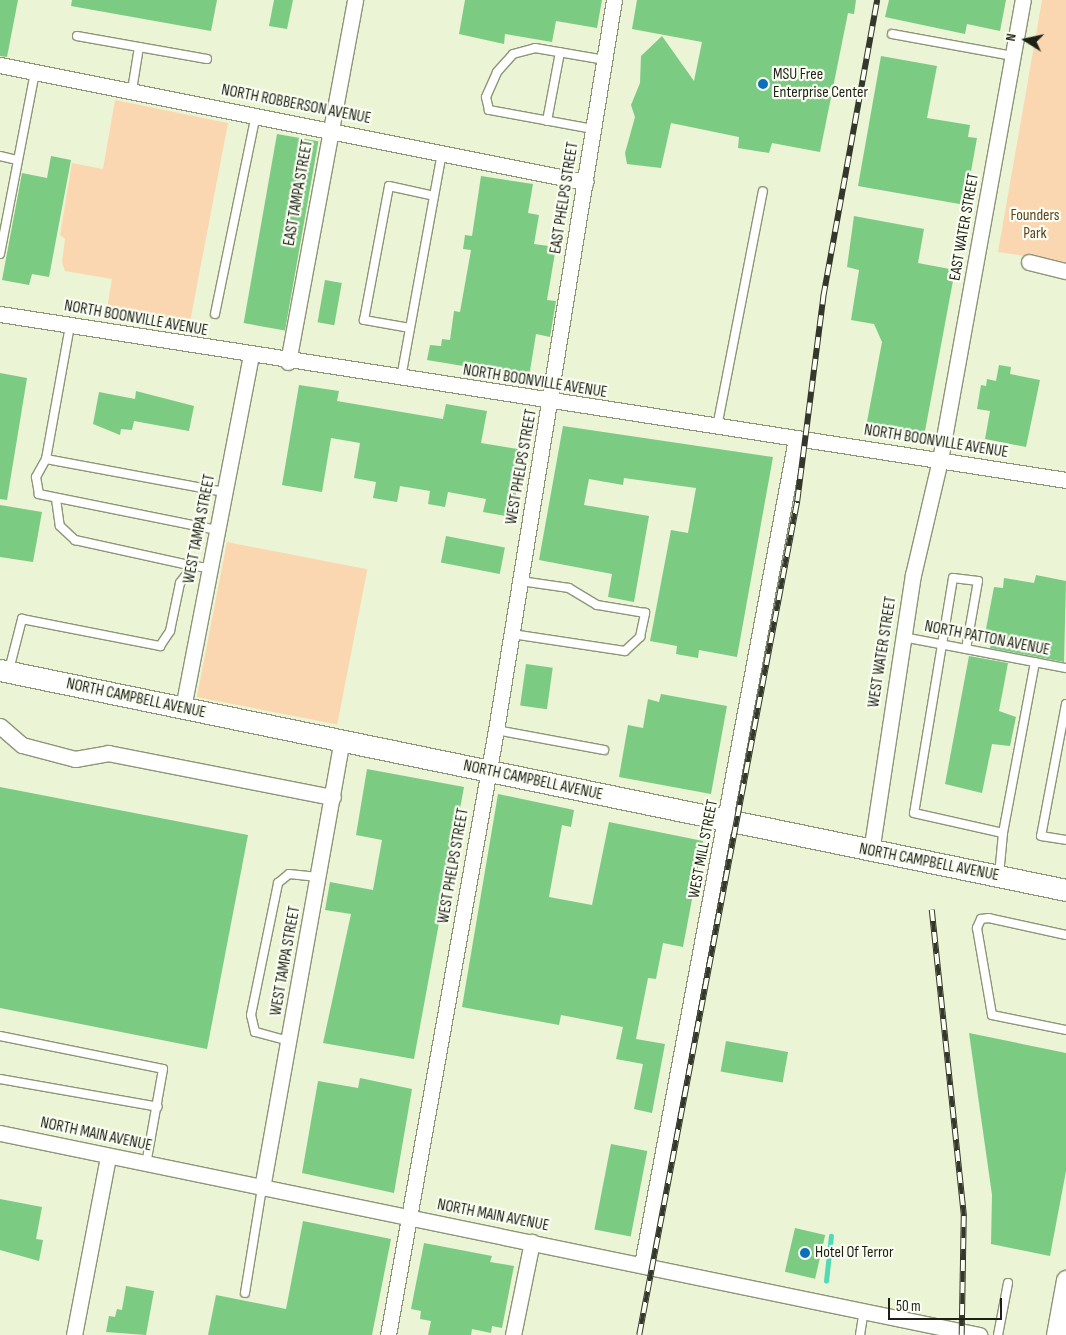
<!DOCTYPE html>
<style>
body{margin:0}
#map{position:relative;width:1066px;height:1335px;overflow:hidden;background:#ebf4d5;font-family:"Sofia Sans Condensed",sans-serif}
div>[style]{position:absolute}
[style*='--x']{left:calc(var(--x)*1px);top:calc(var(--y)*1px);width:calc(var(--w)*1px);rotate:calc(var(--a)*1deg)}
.green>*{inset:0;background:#fbd7b1;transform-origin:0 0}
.stream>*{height:4.5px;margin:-2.25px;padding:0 2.25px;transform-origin:2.25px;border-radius:2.25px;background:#53dab5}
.building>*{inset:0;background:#7ccb83;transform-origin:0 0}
.roads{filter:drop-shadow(1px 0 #8d9578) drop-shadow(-1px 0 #8d9578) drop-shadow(0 1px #8d9578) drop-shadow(0 -1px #8d9578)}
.service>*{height:8px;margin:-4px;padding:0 4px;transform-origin:4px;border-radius:4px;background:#fff}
.minor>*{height:15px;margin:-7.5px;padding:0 7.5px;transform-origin:7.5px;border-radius:7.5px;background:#fff}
.tertiary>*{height:19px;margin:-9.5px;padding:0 9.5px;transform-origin:9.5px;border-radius:9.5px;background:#fff}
.secondary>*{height:21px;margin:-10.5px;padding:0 10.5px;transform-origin:10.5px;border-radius:10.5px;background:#fff}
.rail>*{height:5.5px;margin-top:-2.75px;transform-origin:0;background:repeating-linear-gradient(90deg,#fbfef2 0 11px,#34382b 0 22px);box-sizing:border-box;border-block:1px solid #34382b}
.dots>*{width:14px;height:14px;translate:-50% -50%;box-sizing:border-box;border:2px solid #fbfef2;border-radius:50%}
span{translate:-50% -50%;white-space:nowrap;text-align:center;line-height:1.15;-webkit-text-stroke:4.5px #fbfef2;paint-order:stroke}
.poi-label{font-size:16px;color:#1d2015}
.left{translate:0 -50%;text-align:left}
.street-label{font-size:16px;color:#1d2015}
.park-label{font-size:16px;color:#604320}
.north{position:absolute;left:1001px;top:15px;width:50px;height:50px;-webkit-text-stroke:4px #fbfef2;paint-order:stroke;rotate:280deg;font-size:14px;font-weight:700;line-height:20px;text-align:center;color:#1d2015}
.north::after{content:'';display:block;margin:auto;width:18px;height:22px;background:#1d2015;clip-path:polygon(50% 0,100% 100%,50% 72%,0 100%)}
.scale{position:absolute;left:888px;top:1298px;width:114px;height:22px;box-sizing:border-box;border:2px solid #1d2015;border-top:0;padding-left:6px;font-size:15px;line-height:18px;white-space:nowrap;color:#1d2015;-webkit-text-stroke:4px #fbfef2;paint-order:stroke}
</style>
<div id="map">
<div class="green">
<div style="clip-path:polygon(1042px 0,1066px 0,1066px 262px,998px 252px)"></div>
<div style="clip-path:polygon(115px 100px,228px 123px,190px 322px,107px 308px,112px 279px,65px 271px,62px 262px,65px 239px,60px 235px,72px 163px,103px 169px)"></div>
<div style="left:227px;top:542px;width:143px;height:158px;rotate:11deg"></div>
</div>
<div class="stream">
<div style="--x:826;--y:1281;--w:45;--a:-83.7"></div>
</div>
<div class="building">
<div style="clip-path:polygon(0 0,18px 0,7px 57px,0 56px)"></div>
<div style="clip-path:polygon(72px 0,217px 0,211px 31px,71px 6px)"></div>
<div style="clip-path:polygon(274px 0,293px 0,287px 29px,269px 26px)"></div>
<div style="clip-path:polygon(465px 0,602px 0,597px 28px,556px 21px,552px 42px,505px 34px,504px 44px,459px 34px)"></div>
<div style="clip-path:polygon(637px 0,856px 0,854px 14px,848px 13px,820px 152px,772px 143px,769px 153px,738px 148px,739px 137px,671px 123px,661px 168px,627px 164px,625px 153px,635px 117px,631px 105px,640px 83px,641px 56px,662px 36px,694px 81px,702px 42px,632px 29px)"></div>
<div style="clip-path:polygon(889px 0,1006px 0,1000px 31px,967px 24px,965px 34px,885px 17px)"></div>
<div style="clip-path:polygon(881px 56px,937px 66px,927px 118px,970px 125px,968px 137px,977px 138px,965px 205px,858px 186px)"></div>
<div style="left:277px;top:134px;width:42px;height:192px;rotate:10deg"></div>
<div style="clip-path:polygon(51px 156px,71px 160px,49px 277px,32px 274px,29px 285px,2px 280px,22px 173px,47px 178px)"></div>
<div style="clip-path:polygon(481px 176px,533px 184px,528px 213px,539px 215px,534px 244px,556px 247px,547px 300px,556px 301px,550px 337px,536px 334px,529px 377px,427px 360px,430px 345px,441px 346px,442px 339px,450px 340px,454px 311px,460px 312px,471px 250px,463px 249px,465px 235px,472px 236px)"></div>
<div style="clip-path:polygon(854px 216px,924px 229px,918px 263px,955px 270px,925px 431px,918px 436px,866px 427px,882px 342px,874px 324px,851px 320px,859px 270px,847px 267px)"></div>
<div style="left:325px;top:280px;width:17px;height:43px;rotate:10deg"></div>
<div style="clip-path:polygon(999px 365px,1011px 367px,1010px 374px,1040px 380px,1026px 447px,985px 439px,990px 411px,977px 409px,981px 385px,986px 386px,987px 379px,996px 381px)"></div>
<div style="clip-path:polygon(0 373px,27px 378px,7px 500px,0 499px)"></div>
<div style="clip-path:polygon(299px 385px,339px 391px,337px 401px,443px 419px,446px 404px,487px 411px,481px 443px,524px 450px,512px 517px,483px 512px,486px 499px,448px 492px,445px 507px,428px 504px,430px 491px,400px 486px,397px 502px,373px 498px,376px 482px,354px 478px,360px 443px,331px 438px,322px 492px,282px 485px)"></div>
<div style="clip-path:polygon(136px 391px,194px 406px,189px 431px,134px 421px,132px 430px,121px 429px,120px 435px,93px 424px,99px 392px,135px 399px)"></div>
<div style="clip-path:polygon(563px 426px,773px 457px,737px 657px,699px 650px,698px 658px,676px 654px,677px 646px,650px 641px,671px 530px,688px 533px,696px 488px,624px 478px,623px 485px,589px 479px,584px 505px,649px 516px,634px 602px,608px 597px,612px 574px,539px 560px)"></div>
<div style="clip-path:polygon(0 505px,42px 512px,33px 562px,0 557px)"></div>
<div style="left:446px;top:536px;width:60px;height:27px;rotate:11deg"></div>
<div style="clip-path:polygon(1036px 575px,1066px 581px,1064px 662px,990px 648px,993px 636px,985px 634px,994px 587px,1003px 588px,1004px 578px,1034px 583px)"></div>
<div style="clip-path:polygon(969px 656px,1008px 663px,999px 711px,1016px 717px,1010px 746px,992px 744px,982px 793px,945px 784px)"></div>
<div style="left:526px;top:664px;width:27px;height:42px;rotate:8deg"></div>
<div style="clip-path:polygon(661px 694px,727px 706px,711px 794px,619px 777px,628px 725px,643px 728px,648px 699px,659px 702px)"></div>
<div style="clip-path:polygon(367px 769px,464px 787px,414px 1059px,323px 1043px,351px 914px,325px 910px,330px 882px,373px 890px,382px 840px,356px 835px)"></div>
<div style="clip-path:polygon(0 787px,248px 835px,207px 1049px,0 1008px)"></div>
<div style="clip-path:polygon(498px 794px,574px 810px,571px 827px,562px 825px,549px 897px,592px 905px,609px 822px,703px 841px,683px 947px,663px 943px,656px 979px,648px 978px,636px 1039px,665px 1044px,652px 1113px,634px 1109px,643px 1064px,616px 1059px,623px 1027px,561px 1015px,559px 1025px,462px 1007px)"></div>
<div style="clip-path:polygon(969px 1033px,1066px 1053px,1066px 1171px,1050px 1256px,991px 1244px,992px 1195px)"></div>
<div style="left:726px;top:1041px;width:63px;height:31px;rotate:10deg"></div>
<div style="clip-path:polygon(360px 1078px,412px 1089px,394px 1193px,302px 1173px,318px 1081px,358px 1088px)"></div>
<div style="left:611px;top:1144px;width:37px;height:87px;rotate:11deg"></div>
<div style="clip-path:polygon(0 1199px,42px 1207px,36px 1239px,43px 1240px,39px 1261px,0 1250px)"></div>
<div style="clip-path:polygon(303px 1221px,391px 1239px,372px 1335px,208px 1335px,216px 1295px,286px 1309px)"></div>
<div style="left:795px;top:1228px;width:31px;height:45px;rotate:13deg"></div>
<div style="clip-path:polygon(424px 1243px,492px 1256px,490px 1262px,514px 1266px,502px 1328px,492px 1326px,491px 1333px,472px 1329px,471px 1335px,428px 1335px,431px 1321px,420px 1319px,421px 1311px,411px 1309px)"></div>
<div style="clip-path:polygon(126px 1286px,154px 1291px,146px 1335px,106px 1332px,109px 1316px,115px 1317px,117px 1309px,122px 1310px)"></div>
</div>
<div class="roads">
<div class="service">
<div style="--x:892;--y:34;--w:123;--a:10.3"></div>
<div style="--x:77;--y:36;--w:63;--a:10.1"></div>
<div style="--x:139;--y:47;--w:44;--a:99.2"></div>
<div style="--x:139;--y:47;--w:69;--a:10"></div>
<div style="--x:547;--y:121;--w:70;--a:-79.3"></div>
<div style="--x:593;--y:129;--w:106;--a:-169.6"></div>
<div style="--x:489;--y:110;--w:13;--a:-103"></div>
<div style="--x:486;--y:97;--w:27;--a:-66"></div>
<div style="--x:497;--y:72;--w:24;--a:-48"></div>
<div style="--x:513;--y:54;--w:23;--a:-15"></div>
<div style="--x:535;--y:48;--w:71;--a:9.7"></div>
<div style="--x:0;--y:156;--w:18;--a:13"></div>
<div style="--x:0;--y:254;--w:185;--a:-79.1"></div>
<div style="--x:215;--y:314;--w:203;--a:-78.4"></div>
<div style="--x:410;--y:328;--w:47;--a:-170.1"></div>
<div style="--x:364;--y:320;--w:136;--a:-79.4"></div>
<div style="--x:389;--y:186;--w:46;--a:12.5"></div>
<div style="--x:401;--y:378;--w:229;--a:-79.7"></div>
<div style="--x:717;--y:427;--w:240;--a:-79"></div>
<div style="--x:46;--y:459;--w:135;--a:-79.8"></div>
<div style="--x:56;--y:499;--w:27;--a:82"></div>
<div style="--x:60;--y:526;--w:21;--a:43"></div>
<div style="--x:75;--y:540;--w:121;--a:12.4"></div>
<div style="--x:217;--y:530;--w:182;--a:-168.6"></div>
<div style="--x:39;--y:494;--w:17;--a:-100"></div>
<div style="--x:36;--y:477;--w:21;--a:-61"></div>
<div style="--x:46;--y:459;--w:181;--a:10.5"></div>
<div style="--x:512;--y:634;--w:114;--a:8.6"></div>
<div style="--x:625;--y:651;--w:21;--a:-43"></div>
<div style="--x:640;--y:637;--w:25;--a:-78"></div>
<div style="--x:645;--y:613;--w:49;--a:-170.5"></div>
<div style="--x:597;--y:605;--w:33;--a:-149"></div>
<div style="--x:569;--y:588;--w:49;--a:-171.7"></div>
<div style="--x:903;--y:637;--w:166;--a:10.8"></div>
<div style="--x:966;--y:649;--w:69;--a:-80"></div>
<div style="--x:978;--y:581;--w:25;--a:-173"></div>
<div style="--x:953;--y:578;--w:238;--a:99.4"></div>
<div style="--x:914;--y:813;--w:91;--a:12.7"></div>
<div style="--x:1003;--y:833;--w:42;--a:95.4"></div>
<div style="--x:9;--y:670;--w:53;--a:-75.7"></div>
<div style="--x:22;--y:619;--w:141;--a:11.1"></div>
<div style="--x:160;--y:646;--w:18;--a:-56"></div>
<div style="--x:170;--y:631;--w:49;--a:-78.2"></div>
<div style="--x:180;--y:583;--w:21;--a:-53"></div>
<div style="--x:193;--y:566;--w:17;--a:7"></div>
<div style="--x:1066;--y:704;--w:134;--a:100.7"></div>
<div style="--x:1041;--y:836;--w:25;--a:9"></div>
<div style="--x:496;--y:730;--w:110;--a:10.5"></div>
<div style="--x:1003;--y:833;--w:174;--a:-79.4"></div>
<div style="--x:1066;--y:935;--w:79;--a:-167.6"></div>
<div style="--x:989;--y:918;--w:8;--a:173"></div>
<div style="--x:981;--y:919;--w:10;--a:114"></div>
<div style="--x:977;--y:928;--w:88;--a:80.2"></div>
<div style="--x:992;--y:1015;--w:76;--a:11.5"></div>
<div style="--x:0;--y:1036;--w:166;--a:11.4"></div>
<div style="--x:163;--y:1069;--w:97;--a:100.1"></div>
<div style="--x:289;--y:1041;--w:35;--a:-165"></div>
<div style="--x:255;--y:1032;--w:17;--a:-103"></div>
<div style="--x:251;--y:1015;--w:135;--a:-78.4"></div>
<div style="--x:278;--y:883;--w:14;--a:-39"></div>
<div style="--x:289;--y:874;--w:29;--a:6"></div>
<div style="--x:0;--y:1079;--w:160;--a:10"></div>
<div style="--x:245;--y:1293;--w:106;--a:-80.8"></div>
<div style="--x:860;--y:1335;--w:24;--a:-81"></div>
<div style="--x:998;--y:1335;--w:53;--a:-79.1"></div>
</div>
<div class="minor">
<div style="--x:0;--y:65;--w:597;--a:11.31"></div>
<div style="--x:1029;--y:262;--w:38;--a:14"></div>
<div style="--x:0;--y:314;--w:1079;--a:8.85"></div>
<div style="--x:288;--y:362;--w:368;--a:-79.5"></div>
<div style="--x:183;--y:708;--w:359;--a:-79.1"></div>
<div style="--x:0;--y:726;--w:29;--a:41"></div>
<div style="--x:22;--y:745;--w:55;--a:14.8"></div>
<div style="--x:75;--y:759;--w:34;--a:-10"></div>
<div style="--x:108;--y:753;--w:229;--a:11.1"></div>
<div style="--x:871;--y:852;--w:280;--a:-81.4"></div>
<div style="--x:913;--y:575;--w:118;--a:-76.8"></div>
<div style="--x:940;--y:460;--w:467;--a:-79.8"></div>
<div style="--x:0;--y:1133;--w:1000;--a:11.66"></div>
<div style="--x:262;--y:1188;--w:454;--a:-79.9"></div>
<div style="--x:642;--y:1264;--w:839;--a:-79.43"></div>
<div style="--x:74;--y:1335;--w:182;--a:-79.2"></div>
<div style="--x:388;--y:1335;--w:615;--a:-79.88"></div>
<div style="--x:496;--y:730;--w:739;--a:-80.82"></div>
<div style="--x:513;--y:1335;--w:95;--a:-78.5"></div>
</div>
<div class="tertiary">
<div style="--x:1056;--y:1335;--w:56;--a:-79.7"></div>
</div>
<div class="secondary">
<div style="--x:0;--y:670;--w:1088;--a:11.66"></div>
</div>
</div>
<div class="rail">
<div style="--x:932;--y:910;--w:308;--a:84"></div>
<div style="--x:964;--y:1216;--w:119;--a:91"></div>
<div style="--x:639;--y:1335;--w:849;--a:-79.27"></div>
<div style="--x:797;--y:501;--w:206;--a:-82.7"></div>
<div style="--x:823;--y:297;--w:302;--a:-79.7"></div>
</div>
<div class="dots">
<div style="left:763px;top:84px;background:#0b70bc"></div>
<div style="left:805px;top:1253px;background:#0b70bc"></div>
</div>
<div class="poi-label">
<span class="left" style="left:773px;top:84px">MSU Free<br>Enterprise Center</span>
<span class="left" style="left:815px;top:1253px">Hotel Of Terror</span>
</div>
<div class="street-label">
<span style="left:296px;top:105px;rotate:11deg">NORTH ROBBERSON AVENUE</span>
<span style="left:299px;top:193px;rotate:-80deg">EAST TAMPA STREET</span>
<span style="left:565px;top:198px;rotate:-81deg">EAST PHELPS STREET</span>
<span style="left:965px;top:227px;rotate:-80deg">EAST WATER STREET</span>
<span style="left:136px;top:319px;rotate:10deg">NORTH BOONVILLE AVENUE</span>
<span style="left:535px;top:382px;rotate:9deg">NORTH BOONVILLE AVENUE</span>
<span style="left:936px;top:442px;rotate:9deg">NORTH BOONVILLE AVENUE</span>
<span style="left:522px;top:467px;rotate:-80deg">WEST PHELPS STREET</span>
<span style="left:200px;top:529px;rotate:-79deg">WEST TAMPA STREET</span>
<span style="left:987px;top:639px;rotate:11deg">NORTH PATTON AVENUE</span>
<span style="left:883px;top:652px;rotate:-81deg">WEST WATER STREET</span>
<span style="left:136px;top:699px;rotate:12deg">NORTH CAMPBELL AVENUE</span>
<span style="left:533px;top:781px;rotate:12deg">NORTH CAMPBELL AVENUE</span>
<span style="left:704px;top:849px;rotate:-79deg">WEST MILL STREET</span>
<span style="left:929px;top:863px;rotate:11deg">NORTH CAMPBELL AVENUE</span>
<span style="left:454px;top:866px;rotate:-80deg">WEST PHELPS STREET</span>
<span style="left:286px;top:961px;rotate:-80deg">WEST TAMPA STREET</span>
<span style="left:96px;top:1135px;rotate:12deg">NORTH MAIN AVENUE</span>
<span style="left:493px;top:1216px;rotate:11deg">NORTH MAIN AVENUE</span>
</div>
<div class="park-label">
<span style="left:1035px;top:225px">Founders<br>Park</span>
</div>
<div class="north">N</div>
<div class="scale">50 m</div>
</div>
